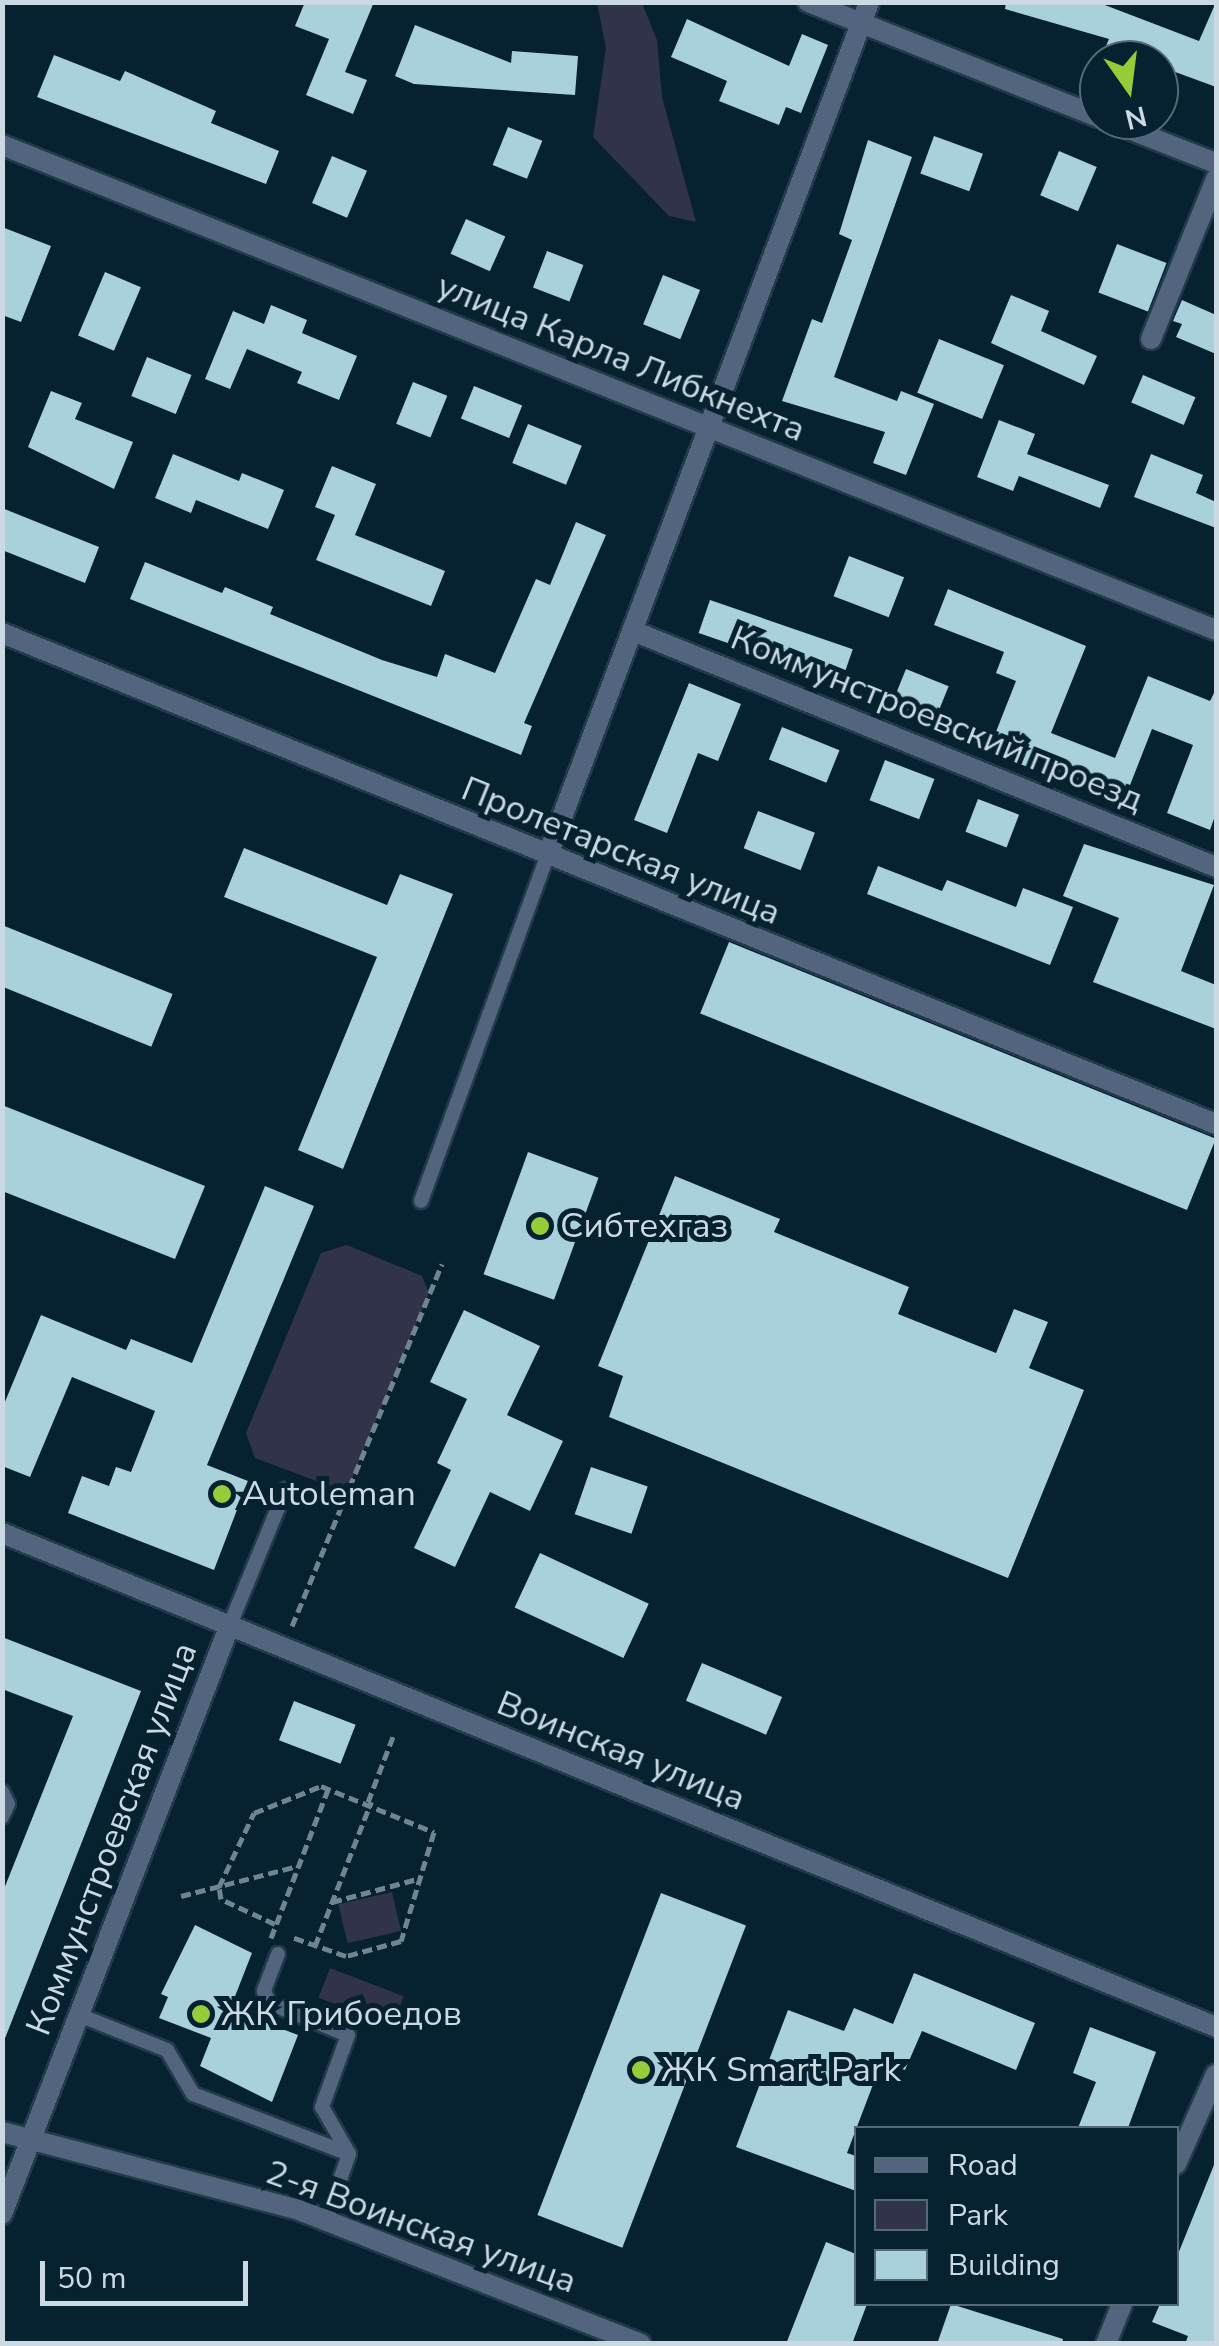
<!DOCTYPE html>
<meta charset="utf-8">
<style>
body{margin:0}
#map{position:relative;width:1219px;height:2346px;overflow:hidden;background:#06212f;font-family:"Nunito Sans",sans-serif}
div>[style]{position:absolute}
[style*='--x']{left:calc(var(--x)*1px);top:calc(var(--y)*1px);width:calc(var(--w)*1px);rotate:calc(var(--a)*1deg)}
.green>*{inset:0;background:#31334b;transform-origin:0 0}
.building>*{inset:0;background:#a8d1db;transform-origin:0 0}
.path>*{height:5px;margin-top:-2.5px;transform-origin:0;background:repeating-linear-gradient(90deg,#708590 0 10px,transparent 0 15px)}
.roads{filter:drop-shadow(2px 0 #213b48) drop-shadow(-2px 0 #213b48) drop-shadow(0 2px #213b48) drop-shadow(0 -2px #213b48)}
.service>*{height:14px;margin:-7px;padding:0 7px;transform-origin:7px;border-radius:7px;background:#52647e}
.minor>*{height:20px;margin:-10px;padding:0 10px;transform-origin:10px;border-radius:10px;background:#52647e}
.tertiary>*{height:20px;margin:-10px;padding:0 10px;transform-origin:10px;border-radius:10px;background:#52647e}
.dots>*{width:28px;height:28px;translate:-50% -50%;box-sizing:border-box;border:5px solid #06212f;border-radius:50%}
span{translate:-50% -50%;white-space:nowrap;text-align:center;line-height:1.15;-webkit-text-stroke:10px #06212f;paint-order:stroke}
.street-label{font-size:35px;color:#cad9e2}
.poi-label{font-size:35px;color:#cad9e2}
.left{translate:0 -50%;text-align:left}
.frame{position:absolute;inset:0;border:5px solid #cad9e2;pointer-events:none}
.legend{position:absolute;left:854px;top:2126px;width:325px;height:180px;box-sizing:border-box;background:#06212f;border:2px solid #546b77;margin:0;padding:12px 18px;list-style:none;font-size:30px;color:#cad9e2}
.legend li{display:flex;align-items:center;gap:20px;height:50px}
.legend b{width:50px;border:2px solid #546b77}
.north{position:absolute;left:1079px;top:40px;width:100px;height:100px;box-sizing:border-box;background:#06212f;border:2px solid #546b77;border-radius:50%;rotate:166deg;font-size:28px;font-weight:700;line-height:40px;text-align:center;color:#cad9e2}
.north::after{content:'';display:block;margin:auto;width:35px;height:45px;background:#97cc39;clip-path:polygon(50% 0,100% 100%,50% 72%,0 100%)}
.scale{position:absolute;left:40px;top:2261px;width:208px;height:45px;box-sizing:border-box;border:5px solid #cad9e2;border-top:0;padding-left:12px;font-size:30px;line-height:35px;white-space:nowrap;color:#cad9e2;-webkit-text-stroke:8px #06212f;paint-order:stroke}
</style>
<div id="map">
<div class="green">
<div style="clip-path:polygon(597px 3px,642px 3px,657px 40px,662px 97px,696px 222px,669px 216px,593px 137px,606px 48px)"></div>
<div style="clip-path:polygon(347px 1245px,422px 1276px,429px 1293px,351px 1481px,335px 1488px,255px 1458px,246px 1433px,321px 1253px)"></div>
<div style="left:392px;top:1892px;width:40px;height:55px;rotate:77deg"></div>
<div style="left:330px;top:1968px;width:79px;height:32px;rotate:21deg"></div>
</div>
<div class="building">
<div style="clip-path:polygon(305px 2px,374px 2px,345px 72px,367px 80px,353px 114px,306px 95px,329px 39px,295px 26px)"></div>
<div style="clip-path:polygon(1006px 2px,1097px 2px,1199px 41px,1216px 2px,1216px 87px,1159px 66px,1159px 60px,1106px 46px,1109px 39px,1005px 9px)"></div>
<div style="clip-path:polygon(687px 19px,789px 66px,802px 34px,828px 45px,801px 113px,786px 107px,779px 125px,719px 101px,727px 81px,671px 57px)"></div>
<div style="clip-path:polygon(415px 25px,511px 63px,512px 51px,578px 56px,575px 95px,414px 84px,395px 76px)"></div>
<div style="clip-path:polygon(54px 55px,120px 81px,125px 71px,216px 111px,211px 123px,279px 151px,266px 184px,37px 97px)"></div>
<div style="left:508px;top:127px;width:37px;height:41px;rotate:22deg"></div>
<div style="left:934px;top:136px;width:52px;height:40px;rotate:20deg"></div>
<div style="clip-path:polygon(868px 140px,912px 157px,834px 377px,897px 401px,901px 391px,934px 404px,906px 475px,873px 463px,885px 432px,782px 401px,812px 319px,822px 323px,852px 240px,839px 234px)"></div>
<div style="left:1059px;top:151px;width:41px;height:48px;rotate:23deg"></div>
<div style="left:332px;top:156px;width:38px;height:51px;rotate:23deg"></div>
<div style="left:466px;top:219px;width:43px;height:38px;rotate:24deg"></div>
<div style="clip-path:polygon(2px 227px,51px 246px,21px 322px,2px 315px)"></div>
<div style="left:1117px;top:244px;width:53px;height:52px;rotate:21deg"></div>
<div style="left:547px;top:251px;width:39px;height:39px;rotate:21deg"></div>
<div style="left:105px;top:272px;width:39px;height:69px;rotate:23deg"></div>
<div style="left:663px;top:275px;width:40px;height:53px;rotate:22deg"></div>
<div style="clip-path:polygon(1011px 295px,1049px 311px,1041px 331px,1097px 356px,1084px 385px,991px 343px)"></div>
<div style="clip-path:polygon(1182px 300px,1216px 315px,1216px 354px,1176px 337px,1182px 324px,1173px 321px)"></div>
<div style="clip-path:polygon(271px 305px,307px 320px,302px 333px,357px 356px,339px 400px,297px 383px,302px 372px,247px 349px,230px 389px,205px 379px,233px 311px,264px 324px)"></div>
<div style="left:939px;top:339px;width:70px;height:58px;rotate:22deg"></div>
<div style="left:147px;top:357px;width:48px;height:42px;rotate:22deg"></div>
<div style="left:1143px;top:375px;width:57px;height:30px;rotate:23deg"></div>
<div style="left:413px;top:382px;width:37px;height:45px;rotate:22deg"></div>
<div style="left:474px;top:386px;width:52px;height:35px;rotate:22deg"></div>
<div style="clip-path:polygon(51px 391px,82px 403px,75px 419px,133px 442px,114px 489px,28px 447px)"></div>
<div style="clip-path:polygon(999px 420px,1035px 434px,1027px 454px,1109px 485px,1100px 508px,1019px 476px,1013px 491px,977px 477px)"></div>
<div style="left:528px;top:424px;width:58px;height:42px;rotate:22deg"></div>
<div style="clip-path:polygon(173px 454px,239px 481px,242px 473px,284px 490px,268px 529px,196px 500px,191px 513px,155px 498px)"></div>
<div style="clip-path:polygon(1151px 454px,1203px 475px,1196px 493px,1216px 502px,1216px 528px,1134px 497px)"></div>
<div style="clip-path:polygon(332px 466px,376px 484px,355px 535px,445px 571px,431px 606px,316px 560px,335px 515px,315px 507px)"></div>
<div style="clip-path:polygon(2px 508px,99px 547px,85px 583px,2px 550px)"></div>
<div style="clip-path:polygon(576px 522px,606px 535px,524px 723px,532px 726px,521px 755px,130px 599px,145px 562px,222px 593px,225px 587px,273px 607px,270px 614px,382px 660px,437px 677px,445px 654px,495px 673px,536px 579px,550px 585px)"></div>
<div style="left:849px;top:556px;width:59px;height:43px;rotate:21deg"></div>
<div style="clip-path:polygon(948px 589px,1086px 646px,1051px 733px,1115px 758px,1148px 676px,1210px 701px,1216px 689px,1216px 813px,1210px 830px,1167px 813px,1193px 745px,1152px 729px,1123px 803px,988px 752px,1016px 681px,996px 673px,1004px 652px,934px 625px)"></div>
<div style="left:710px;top:600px;width:151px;height:35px;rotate:19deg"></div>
<div style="left:906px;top:669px;width:46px;height:38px;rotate:22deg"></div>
<div style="clip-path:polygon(689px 683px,741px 704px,718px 761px,698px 753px,667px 833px,634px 820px)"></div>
<div style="left:782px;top:727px;width:62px;height:35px;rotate:22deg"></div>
<div style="left:885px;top:760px;width:53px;height:43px;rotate:21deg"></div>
<div style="left:978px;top:799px;width:44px;height:35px;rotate:21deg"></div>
<div style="left:758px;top:811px;width:61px;height:40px;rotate:21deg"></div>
<div style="clip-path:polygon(1084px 844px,1214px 885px,1181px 971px,1216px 985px,1216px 1029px,1093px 982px,1119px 918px,1063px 896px)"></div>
<div style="clip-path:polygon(244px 848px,387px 905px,400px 874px,453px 894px,343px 1169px,298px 1150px,377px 957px,224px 897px)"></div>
<div style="clip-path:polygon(878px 866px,942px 891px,947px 880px,1016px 907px,1023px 888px,1073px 907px,1050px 965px,867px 894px)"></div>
<div style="left:2px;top:925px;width:184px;height:57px;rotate:22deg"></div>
<div style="left:729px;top:942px;width:525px;height:77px;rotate:22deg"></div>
<div style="clip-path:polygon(2px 1105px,205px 1186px,175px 1259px,2px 1191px)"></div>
<div style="left:528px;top:1152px;width:75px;height:130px;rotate:20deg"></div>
<div style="clip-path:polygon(675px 1176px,780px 1219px,774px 1232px,909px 1287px,898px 1314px,996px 1353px,1014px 1309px,1048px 1322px,1029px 1368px,1084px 1390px,1008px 1578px,609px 1417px,623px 1376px,598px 1366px)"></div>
<div style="clip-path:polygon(265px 1186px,314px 1206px,207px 1465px,248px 1481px,214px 1570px,68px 1513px,82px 1476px,109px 1486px,116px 1467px,131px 1472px,155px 1411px,72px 1377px,30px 1477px,2px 1466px,2px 1409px,41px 1315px,126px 1350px,131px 1339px,192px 1363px)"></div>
<div style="clip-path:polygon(464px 1310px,540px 1346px,507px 1415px,563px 1441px,530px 1511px,490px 1492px,455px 1567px,414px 1548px,451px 1470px,437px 1463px,467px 1399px,430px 1382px)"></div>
<div style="left:591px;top:1467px;width:60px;height:50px;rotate:19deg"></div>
<div style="left:540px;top:1553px;width:120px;height:60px;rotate:25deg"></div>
<div style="clip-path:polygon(2px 1637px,141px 1691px,4px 2041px,2px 1894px,73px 1716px,2px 1689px)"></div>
<div style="left:702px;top:1663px;width:87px;height:41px;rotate:23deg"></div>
<div style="left:294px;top:1701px;width:66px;height:42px;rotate:21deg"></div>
<div style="left:661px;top:1893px;width:91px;height:345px;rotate:21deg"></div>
<div style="clip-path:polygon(195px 1925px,252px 1953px,230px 2009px,298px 2035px,272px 2102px,200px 2066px,211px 2038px,159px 2018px,168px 1997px,161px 1994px)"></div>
<div style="clip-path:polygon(914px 1973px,1035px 2023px,1016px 2070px,922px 2031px,905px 2070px,882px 2061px,847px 2153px,856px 2156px,856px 2191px,736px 2147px,788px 2010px,844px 2031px,854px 2008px,893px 2024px)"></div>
<div style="clip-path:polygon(1090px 2027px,1156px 2052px,1128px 2128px,1078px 2128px,1096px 2082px,1073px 2073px)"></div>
<div style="clip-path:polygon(1216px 2160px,1216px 2344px,1185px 2344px,1188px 2336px,1152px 2322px,1160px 2304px,1176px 2304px,1176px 2259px)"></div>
<div style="clip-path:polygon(826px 2242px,856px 2254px,856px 2304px,867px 2304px,852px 2344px,786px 2344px)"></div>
<div style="clip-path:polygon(951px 2304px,1063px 2339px,1062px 2344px,937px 2344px)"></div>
</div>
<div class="path">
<div style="--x:292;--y:1626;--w:392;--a:-67.5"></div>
<div style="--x:368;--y:1802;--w:73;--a:-69.1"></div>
<div style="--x:181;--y:1896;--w:121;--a:-14.4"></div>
<div style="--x:332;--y:1902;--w:92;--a:-15.1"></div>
<div style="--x:275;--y:1924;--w:60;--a:-155.2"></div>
<div style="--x:221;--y:1899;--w:12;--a:-99"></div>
<div style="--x:219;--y:1887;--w:82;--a:-64.7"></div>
<div style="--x:254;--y:1813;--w:72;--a:-21.9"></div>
<div style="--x:321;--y:1786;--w:122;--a:22.2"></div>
<div style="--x:434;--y:1832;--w:114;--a:106.8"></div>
<div style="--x:401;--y:1941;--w:57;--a:164.7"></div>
<div style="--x:346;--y:1956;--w:57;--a:-160.6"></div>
<div style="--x:271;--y:1938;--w:162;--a:-69"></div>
<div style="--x:315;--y:1946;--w:155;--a:-68.7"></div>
</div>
<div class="roads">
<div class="service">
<div style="--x:421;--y:1201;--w:366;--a:-69.9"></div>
<div style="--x:229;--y:1627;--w:149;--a:-67.6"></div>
<div style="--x:2;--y:1792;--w:13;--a:63"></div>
<div style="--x:8;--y:1804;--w:14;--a:115"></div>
<div style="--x:278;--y:1954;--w:40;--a:111"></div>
<div style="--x:264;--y:1991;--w:13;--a:67"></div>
<div style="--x:269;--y:2003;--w:85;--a:22.1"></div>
<div style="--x:348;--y:2035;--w:77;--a:109.9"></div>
<div style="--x:322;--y:2107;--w:54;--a:60.1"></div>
<div style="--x:349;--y:2154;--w:70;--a:109.2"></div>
<div style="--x:79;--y:2015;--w:95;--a:21.7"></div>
<div style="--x:167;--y:2050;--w:51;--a:59.4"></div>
<div style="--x:193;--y:2094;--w:167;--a:21"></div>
</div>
<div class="minor">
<div style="--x:808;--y:2;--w:313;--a:21.6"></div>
<div style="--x:1106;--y:120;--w:118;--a:21.4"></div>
<div style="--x:2;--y:145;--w:1307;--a:21.78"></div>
<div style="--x:1151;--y:339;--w:173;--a:-67.9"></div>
<div style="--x:633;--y:631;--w:629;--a:22.04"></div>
<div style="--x:547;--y:857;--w:914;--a:-69.36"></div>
<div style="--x:2;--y:2132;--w:307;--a:14.7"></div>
<div style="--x:299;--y:2210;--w:367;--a:21.4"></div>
<div style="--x:1176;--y:2164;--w:98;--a:-66"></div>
<div style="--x:2;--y:2214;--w:629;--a:-68.86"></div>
<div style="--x:1106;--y:2344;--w:43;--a:-68.2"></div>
</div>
<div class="tertiary">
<div style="--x:2;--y:633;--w:1310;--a:22.02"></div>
<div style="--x:2;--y:1533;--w:1311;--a:22.14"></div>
</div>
</div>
<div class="dots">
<div style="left:540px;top:1226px;background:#97cc39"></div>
<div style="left:222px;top:1494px;background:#97cc39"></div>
<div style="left:201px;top:2014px;background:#97cc39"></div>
<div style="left:641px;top:2070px;background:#97cc39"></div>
</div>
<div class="street-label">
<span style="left:621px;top:358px;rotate:22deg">улица Карла Либкнехта</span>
<span style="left:937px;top:719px;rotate:22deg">Коммунстроевский проезд</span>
<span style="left:621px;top:851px;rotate:22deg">Пролетарская улица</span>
<span style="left:621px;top:1751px;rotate:22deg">Воинская улица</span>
<span style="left:112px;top:1839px;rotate:-69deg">Коммунстроевская улица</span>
<span style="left:421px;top:2227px;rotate:20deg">2-я Воинская улица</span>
</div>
<div class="poi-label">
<span class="left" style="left:560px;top:1226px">Сибтехгаз</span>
<span class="left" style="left:242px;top:1494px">Autoleman</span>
<span class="left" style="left:221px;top:2014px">ЖК Грибоедов</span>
<span class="left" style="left:661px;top:2070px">ЖК Smart Park</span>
</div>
<div class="frame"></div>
<ul class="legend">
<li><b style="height:12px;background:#52647e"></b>Road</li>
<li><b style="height:28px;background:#31334b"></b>Park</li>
<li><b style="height:28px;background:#a8d1db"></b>Building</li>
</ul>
<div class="north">N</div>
<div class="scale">50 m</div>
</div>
